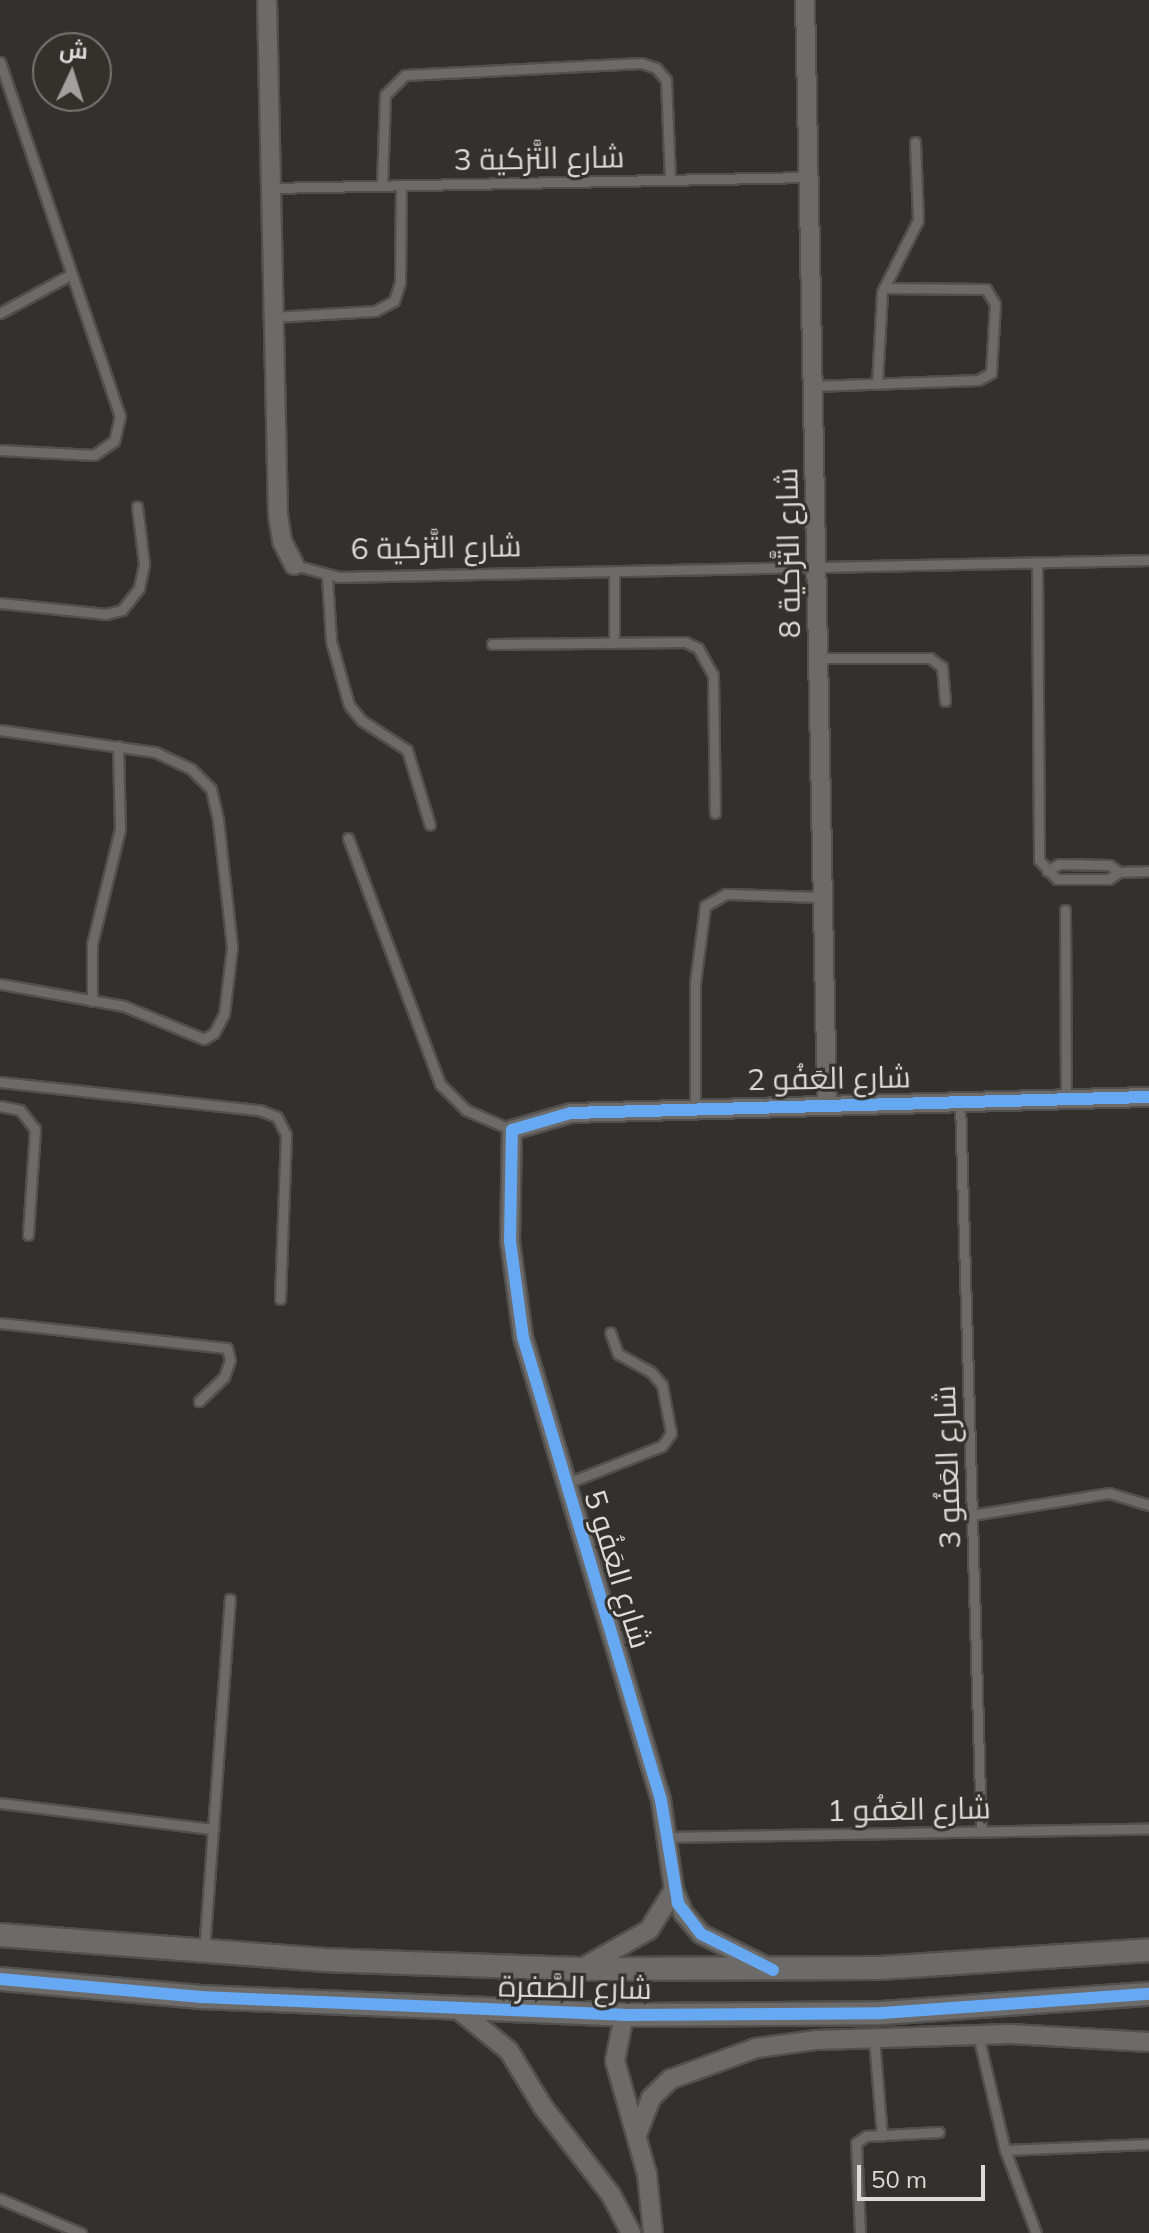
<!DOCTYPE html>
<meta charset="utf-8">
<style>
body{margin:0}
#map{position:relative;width:1149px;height:2233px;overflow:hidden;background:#33312e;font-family:Mulish,Cairo,sans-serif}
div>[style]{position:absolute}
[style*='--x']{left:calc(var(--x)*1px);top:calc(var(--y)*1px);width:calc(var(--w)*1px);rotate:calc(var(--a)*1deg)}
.roads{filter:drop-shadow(2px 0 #51504d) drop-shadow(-2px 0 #51504d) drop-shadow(0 2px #51504d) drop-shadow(0 -2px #51504d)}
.service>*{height:9px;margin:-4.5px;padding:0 4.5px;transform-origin:4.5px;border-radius:4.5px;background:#6c6b6a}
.minor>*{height:18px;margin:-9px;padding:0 9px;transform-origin:9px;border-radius:9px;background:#6c6b6a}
.tertiary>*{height:22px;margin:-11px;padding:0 11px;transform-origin:11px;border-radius:11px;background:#6c6b6a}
.cycleway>*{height:12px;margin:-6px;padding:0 6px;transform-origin:6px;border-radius:6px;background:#66a8f1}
span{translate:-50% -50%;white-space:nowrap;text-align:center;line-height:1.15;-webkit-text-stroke:6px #34312d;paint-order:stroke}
.street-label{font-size:30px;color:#dddbd9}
.north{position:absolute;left:32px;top:32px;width:80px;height:80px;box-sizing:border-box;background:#34312d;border:2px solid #787572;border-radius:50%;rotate:4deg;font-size:22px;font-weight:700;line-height:32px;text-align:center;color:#dddbd9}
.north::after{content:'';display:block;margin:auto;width:28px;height:36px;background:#a2a09d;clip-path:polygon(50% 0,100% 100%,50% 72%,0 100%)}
.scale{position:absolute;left:857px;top:2165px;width:128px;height:36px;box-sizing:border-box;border:4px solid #dddbd9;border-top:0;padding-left:10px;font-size:24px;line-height:28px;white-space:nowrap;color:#dddbd9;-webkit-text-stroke:6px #34312d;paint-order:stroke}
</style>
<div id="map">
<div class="roads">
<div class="service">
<div style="--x:0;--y:62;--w:374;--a:71.3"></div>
<div style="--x:120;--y:416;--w:26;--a:103"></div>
<div style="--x:114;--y:441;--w:24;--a:145"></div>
<div style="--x:94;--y:455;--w:94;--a:-177"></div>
<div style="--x:382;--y:186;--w:91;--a:-88.1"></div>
<div style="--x:385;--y:95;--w:28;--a:-45"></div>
<div style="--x:405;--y:75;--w:236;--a:-2.9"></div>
<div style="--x:641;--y:63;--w:16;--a:18"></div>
<div style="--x:656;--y:68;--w:16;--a:50"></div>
<div style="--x:666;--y:80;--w:99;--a:87.7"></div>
<div style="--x:271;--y:188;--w:538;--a:-1.17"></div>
<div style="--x:0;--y:313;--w:80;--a:-28.5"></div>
<div style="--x:273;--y:317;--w:102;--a:-3.4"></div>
<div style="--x:375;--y:311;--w:21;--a:-28"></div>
<div style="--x:394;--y:301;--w:20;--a:-72"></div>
<div style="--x:400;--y:282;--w:97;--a:-89.4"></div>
<div style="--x:877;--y:384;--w:92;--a:-86.9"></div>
<div style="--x:882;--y:292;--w:80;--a:-63.4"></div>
<div style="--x:918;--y:220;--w:78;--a:-92.2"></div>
<div style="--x:813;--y:386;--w:165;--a:-2.1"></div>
<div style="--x:978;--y:380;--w:15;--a:-28"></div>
<div style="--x:991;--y:373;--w:69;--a:-86.7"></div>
<div style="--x:995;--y:304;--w:17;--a:-121"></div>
<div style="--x:986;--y:289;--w:102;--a:-179.4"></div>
<div style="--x:1037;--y:562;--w:298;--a:89.6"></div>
<div style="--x:1039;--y:860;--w:26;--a:47"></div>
<div style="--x:1057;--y:879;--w:52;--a:0"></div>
<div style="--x:1109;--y:879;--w:12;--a:-35"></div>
<div style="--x:1119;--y:872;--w:30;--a:-2"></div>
<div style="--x:294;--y:565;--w:47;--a:14.9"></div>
<div style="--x:339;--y:577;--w:810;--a:-1.2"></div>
<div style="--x:327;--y:577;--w:64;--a:86.4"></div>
<div style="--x:331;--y:641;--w:66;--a:74.3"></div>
<div style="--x:349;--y:705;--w:19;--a:51"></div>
<div style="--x:361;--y:720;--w:55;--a:33.1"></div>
<div style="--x:407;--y:750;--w:78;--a:73"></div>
<div style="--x:0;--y:603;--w:107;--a:5.9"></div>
<div style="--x:106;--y:614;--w:16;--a:-14"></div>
<div style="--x:122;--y:610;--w:28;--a:-52"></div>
<div style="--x:139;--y:588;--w:25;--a:-78"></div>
<div style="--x:144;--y:564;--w:58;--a:-96.9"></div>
<div style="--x:614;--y:643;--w:71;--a:-90"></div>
<div style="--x:492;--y:644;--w:193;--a:-0.6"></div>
<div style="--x:685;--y:642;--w:14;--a:25"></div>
<div style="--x:698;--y:648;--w:31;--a:61"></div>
<div style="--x:713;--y:675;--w:138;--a:89.2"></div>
<div style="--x:818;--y:658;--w:112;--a:0"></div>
<div style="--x:930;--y:658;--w:15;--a:37"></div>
<div style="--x:942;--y:667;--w:34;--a:85"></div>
<div style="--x:0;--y:730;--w:157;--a:8.1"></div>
<div style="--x:155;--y:752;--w:40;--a:25"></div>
<div style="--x:191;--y:769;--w:28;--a:45"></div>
<div style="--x:211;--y:789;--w:32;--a:77"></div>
<div style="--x:218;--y:820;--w:128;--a:83.7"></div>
<div style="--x:232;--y:947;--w:67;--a:96.8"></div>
<div style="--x:224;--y:1014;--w:21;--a:118"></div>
<div style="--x:214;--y:1033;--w:12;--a:149"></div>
<div style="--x:204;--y:1039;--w:87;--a:-157.6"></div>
<div style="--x:124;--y:1006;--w:126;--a:-169.9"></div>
<div style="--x:348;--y:838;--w:263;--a:69.5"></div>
<div style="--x:440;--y:1084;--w:37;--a:45"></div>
<div style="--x:466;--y:1110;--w:50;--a:23.5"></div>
<div style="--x:1047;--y:871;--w:14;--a:-30"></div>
<div style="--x:1059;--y:864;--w:50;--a:1.1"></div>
<div style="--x:1109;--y:865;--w:12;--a:35"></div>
<div style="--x:1065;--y:910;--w:189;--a:89.7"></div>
<div style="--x:92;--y:1001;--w:57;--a:-90"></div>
<div style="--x:92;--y:944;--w:118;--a:-76.3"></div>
<div style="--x:120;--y:829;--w:83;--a:-91.4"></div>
<div style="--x:0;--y:1082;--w:261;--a:6.2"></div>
<div style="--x:259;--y:1110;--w:19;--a:21"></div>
<div style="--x:277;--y:1117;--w:20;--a:63"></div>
<div style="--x:286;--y:1135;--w:164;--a:92.1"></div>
<div style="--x:960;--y:1101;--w:731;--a:88.35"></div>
<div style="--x:0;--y:1106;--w:20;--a:11"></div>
<div style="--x:20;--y:1110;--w:24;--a:52"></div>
<div style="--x:35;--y:1129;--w:106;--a:93.8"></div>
<div style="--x:695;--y:1107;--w:124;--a:-90"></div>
<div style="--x:695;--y:983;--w:78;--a:-82.6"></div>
<div style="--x:705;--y:906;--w:24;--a:-30"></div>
<div style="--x:726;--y:894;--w:96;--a:1.8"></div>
<div style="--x:0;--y:1323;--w:228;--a:6.3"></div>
<div style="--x:227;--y:1348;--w:12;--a:76"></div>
<div style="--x:230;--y:1360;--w:18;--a:109"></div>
<div style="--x:224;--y:1377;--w:35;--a:136"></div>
<div style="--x:565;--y:1484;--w:104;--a:-21.4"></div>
<div style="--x:662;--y:1446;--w:16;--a:-55"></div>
<div style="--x:671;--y:1433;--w:49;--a:-100.6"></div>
<div style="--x:662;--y:1385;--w:17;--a:-130"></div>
<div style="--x:651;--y:1372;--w:38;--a:-151"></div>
<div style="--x:618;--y:1354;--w:23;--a:-110"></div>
<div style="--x:972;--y:1515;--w:139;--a:-9.1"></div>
<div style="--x:1109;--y:1493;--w:42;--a:16.7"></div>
<div style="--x:0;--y:1803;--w:215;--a:7"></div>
<div style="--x:670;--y:1837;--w:479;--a:-1"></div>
<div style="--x:204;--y:1951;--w:353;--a:-85.8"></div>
<div style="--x:978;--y:2035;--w:118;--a:76.8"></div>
<div style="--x:1005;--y:2150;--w:89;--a:69.5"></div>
<div style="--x:874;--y:2039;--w:97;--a:85.3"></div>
<div style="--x:1005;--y:2150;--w:144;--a:-2.4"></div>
<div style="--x:0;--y:2199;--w:88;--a:22.8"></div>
<div style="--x:860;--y:2233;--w:90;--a:-92.5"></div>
<div style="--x:856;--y:2143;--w:12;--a:-35"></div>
<div style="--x:866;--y:2136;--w:73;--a:-3.1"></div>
</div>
<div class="minor">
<div style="--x:267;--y:0;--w:515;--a:88.78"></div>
<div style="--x:278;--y:515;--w:26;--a:81"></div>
<div style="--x:282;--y:541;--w:27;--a:63"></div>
<div style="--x:805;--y:0;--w:1104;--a:88.86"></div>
<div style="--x:767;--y:1967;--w:74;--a:-153.4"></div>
<div style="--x:701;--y:1934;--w:26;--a:-130"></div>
<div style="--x:684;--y:1914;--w:26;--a:-113"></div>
<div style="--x:674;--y:1890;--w:91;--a:-98.2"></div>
<div style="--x:661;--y:1800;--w:483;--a:-106.6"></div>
<div style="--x:523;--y:1337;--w:97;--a:-97.7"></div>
<div style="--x:510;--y:1241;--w:111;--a:-89"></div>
<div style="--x:512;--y:1130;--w:61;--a:-16.1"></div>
<div style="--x:571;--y:1113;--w:578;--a:-1.59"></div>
<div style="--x:582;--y:1968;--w:77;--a:-29.6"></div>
<div style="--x:649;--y:1930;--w:47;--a:-58"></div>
<div style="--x:460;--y:2011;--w:63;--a:39.2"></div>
<div style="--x:509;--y:2051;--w:66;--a:58.7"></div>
<div style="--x:543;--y:2107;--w:111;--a:52.3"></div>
<div style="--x:611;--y:2195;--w:43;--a:62.2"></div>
<div style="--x:624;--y:2015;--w:47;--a:101.1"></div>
<div style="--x:615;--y:2061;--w:117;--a:74.2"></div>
<div style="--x:647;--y:2174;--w:59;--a:84.2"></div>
<div style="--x:638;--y:2132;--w:36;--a:-69"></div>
<div style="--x:651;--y:2098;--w:28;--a:-44"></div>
<div style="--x:671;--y:2079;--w:90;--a:-20"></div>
<div style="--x:756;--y:2048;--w:62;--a:-7.5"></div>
<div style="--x:817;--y:2040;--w:194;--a:-1.8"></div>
<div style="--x:1011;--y:2034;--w:138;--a:3.3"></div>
</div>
<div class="tertiary">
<div style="--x:0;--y:1935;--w:323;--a:4.4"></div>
<div style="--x:322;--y:1960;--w:258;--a:2"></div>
<div style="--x:580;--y:1969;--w:300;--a:-0.2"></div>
<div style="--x:880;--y:1968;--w:270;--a:-3.8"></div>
<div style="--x:0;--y:1979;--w:202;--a:5.1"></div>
<div style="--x:201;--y:1997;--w:423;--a:2.4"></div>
<div style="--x:624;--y:2015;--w:258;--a:-0.4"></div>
<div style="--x:882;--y:2013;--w:268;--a:-4.1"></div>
</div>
</div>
<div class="cycleway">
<div style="--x:773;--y:1970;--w:80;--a:-153.4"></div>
<div style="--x:701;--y:1934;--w:39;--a:-127"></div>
<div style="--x:678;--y:1903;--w:104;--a:-99.4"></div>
<div style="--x:661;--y:1800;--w:483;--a:-106.6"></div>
<div style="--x:523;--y:1337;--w:97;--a:-97.7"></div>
<div style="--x:510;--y:1241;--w:111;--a:-89"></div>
<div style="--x:512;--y:1130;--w:61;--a:-16.1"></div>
<div style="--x:571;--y:1113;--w:578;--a:-1.59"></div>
<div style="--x:0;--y:1979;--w:202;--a:5.1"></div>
<div style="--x:201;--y:1997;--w:423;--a:2.4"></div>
<div style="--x:624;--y:2015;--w:258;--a:-0.4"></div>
<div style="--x:882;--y:2013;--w:268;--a:-4.1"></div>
</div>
<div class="street-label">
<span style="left:539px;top:158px;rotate:-1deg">شارع التَّزكية 3</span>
<span style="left:436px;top:547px;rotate:-1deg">شارع التَّزكية 6</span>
<span style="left:788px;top:553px;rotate:-91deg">شارع التَّزكية 8</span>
<span style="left:829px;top:1078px;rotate:-1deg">شارع العَفُو 2</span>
<span style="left:947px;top:1467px;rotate:-92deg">شارع العَفُو 3</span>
<span style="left:618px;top:1569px;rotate:73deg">شارع العَفُو 5</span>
<span style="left:909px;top:1809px;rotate:-1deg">شارع العَفُو 1</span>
<span style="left:575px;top:1987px;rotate:1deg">شارع الصَّفرة</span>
</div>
<div class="north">ش</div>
<div class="scale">50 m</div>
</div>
